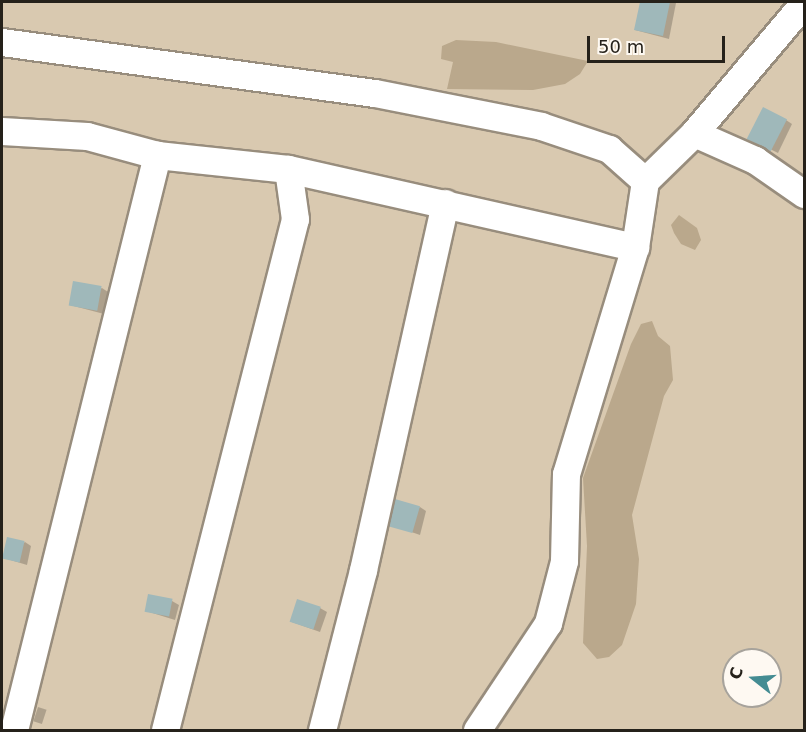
<!DOCTYPE html>
<meta charset="utf-8">
<style>
body{margin:0}
#map{position:relative;width:806px;height:732px;overflow:hidden;background:#f6ebd9;font-family:"DejaVu Sans",sans-serif}
div>[style]{position:absolute}
[style*='--x']{left:calc(var(--x)*1px);top:calc(var(--y)*1px);width:calc(var(--w)*1px);rotate:calc(var(--a)*1deg)}
.green>*{inset:0;background:#d9c9b0}
.water>*{inset:0;background:#baa88c}
.shadow>*{inset:0;background:#0003;transform-origin:0 0}
.building>*{inset:0;background:#9fb8ba;transform-origin:0 0}
.roads{filter:drop-shadow(2px 0 #988d7d) drop-shadow(-2px 0 #988d7d) drop-shadow(0 2px #988d7d) drop-shadow(0 -2px #988d7d)}
.minor>*{height:27px;margin:-13.5px;padding:0 13.5px;transform-origin:13.5px;border-radius:13.5px;background:#fff}
span{translate:-50% -50%;white-space:nowrap;text-align:center;line-height:1.15;-webkit-text-stroke:5px #fef9f2;paint-order:stroke}
.frame{position:absolute;inset:0;border:3px solid #25211a;pointer-events:none}
.north{position:absolute;left:722px;top:648px;width:60px;height:60px;box-sizing:border-box;background:#fef9f2;border:2px solid #a7a39c;border-radius:50%;rotate:287deg;font-size:16px;font-weight:700;line-height:24px;text-align:center;color:#25211a}
.north::after{content:'';display:block;margin:auto;width:21px;height:27px;background:#448c92;clip-path:polygon(50% 0,100% 100%,50% 72%,0 100%)}
.scale{position:absolute;left:587px;top:36px;width:138px;height:27px;box-sizing:border-box;border:3px solid #25211a;border-top:0;padding-left:8px;font-size:18px;line-height:21px;white-space:nowrap;color:#25211a;-webkit-text-stroke:4px #fef9f2;paint-order:stroke}
</style>
<div id="map">
<div class="green">
<div style="clip-path:polygon(evenodd,2px 2px,804px 2px,804px 730px,2px 730px,2px 2px,734px 660px,770px 660px,770px 696px,734px 696px,734px 660px)"></div>
</div>
<div class="water">
<div style="clip-path:polygon(456px 40px,496px 42px,588px 61px,580px 74px,565px 84px,533px 90px,447px 89px,453px 62px,441px 59px,442px 46px)"></div>
<div style="clip-path:polygon(679px 215px,697px 228px,701px 240px,695px 250px,681px 244px,674px 233px,671px 225px)"></div>
<div style="clip-path:polygon(652px 321px,658px 336px,670px 346px,673px 380px,664px 396px,632px 515px,639px 559px,636px 604px,622px 645px,609px 657px,597px 659px,583px 643px,587px 546px,583px 478px,631px 344px,641px 324px)"></div>
</div>
<div class="shadow">
<div style="clip-path:polygon(641px 2px,676px 3px,669px 39px,635px 30px)"></div>
<div style="clip-path:polygon(786px 120px,792px 124px,778px 153px,756px 142px)"></div>
<div style="clip-path:polygon(102px 288px,108px 292px,104px 314px,70px 305px)"></div>
<div style="clip-path:polygon(420px 507px,426px 511px,420px 535px,391px 525px)"></div>
<div style="clip-path:polygon(25px 542px,31px 546px,27px 565px,4px 558px)"></div>
<div style="clip-path:polygon(172px 601px,179px 605px,175px 620px,146px 611px)"></div>
<div style="clip-path:polygon(320px 608px,327px 612px,320px 632px,292px 622px)"></div>
<div style="left:38px;top:707px;width:9px;height:15px;rotate:18deg"></div>
</div>
<div class="building">
<div style="clip-path:polygon(640px 2px,670px 2px,663px 36px,634px 30px)"></div>
<div style="left:763px;top:107px;width:27px;height:36px;rotate:27deg"></div>
<div style="left:73px;top:281px;width:29px;height:25px;rotate:10deg"></div>
<div style="left:395px;top:499px;width:26px;height:28px;rotate:16deg"></div>
<div style="left:7px;top:537px;width:18px;height:22px;rotate:13deg"></div>
<div style="left:148px;top:594px;width:25px;height:18px;rotate:11deg"></div>
<div style="left:297px;top:599px;width:25px;height:24px;rotate:18deg"></div>
</div>
<div class="roads">
<div class="minor">
<div style="--x:2;--y:42;--w:376;--a:7.8"></div>
<div style="--x:375;--y:93;--w:169;--a:11.2"></div>
<div style="--x:541;--y:126;--w:72;--a:18.7"></div>
<div style="--x:609;--y:149;--w:48;--a:41.6"></div>
<div style="--x:2;--y:131;--w:85;--a:3.4"></div>
<div style="--x:87;--y:136;--w:73;--a:15.2"></div>
<div style="--x:157;--y:155;--w:132;--a:6.1"></div>
<div style="--x:288;--y:169;--w:356;--a:12.7"></div>
<div style="--x:694;--y:133;--w:67;--a:23.9"></div>
<div style="--x:755;--y:160;--w:60;--a:34.8"></div>
<div style="--x:14;--y:730;--w:593;--a:-76.03"></div>
<div style="--x:165;--y:730;--w:527;--a:-75.73"></div>
<div style="--x:295;--y:219;--w:50;--a:-98"></div>
<div style="--x:322;--y:730;--w:165;--a:-75.6"></div>
<div style="--x:363;--y:570;--w:376;--a:-77.4"></div>
<div style="--x:477;--y:730;--w:128;--a:-56.4"></div>
<div style="--x:548;--y:623;--w:64;--a:-75.5"></div>
<div style="--x:564;--y:561;--w:87;--a:-88.7"></div>
<div style="--x:566;--y:474;--w:237;--a:-73.1"></div>
<div style="--x:635;--y:247;--w:67;--a:-81.4"></div>
<div style="--x:645;--y:181;--w:69;--a:-44.4"></div>
<div style="--x:694;--y:133;--w:170;--a:-49.8"></div>
</div>
</div>
<div class="frame"></div>
<div class="north">С</div>
<div class="scale">50 m</div>
</div>
